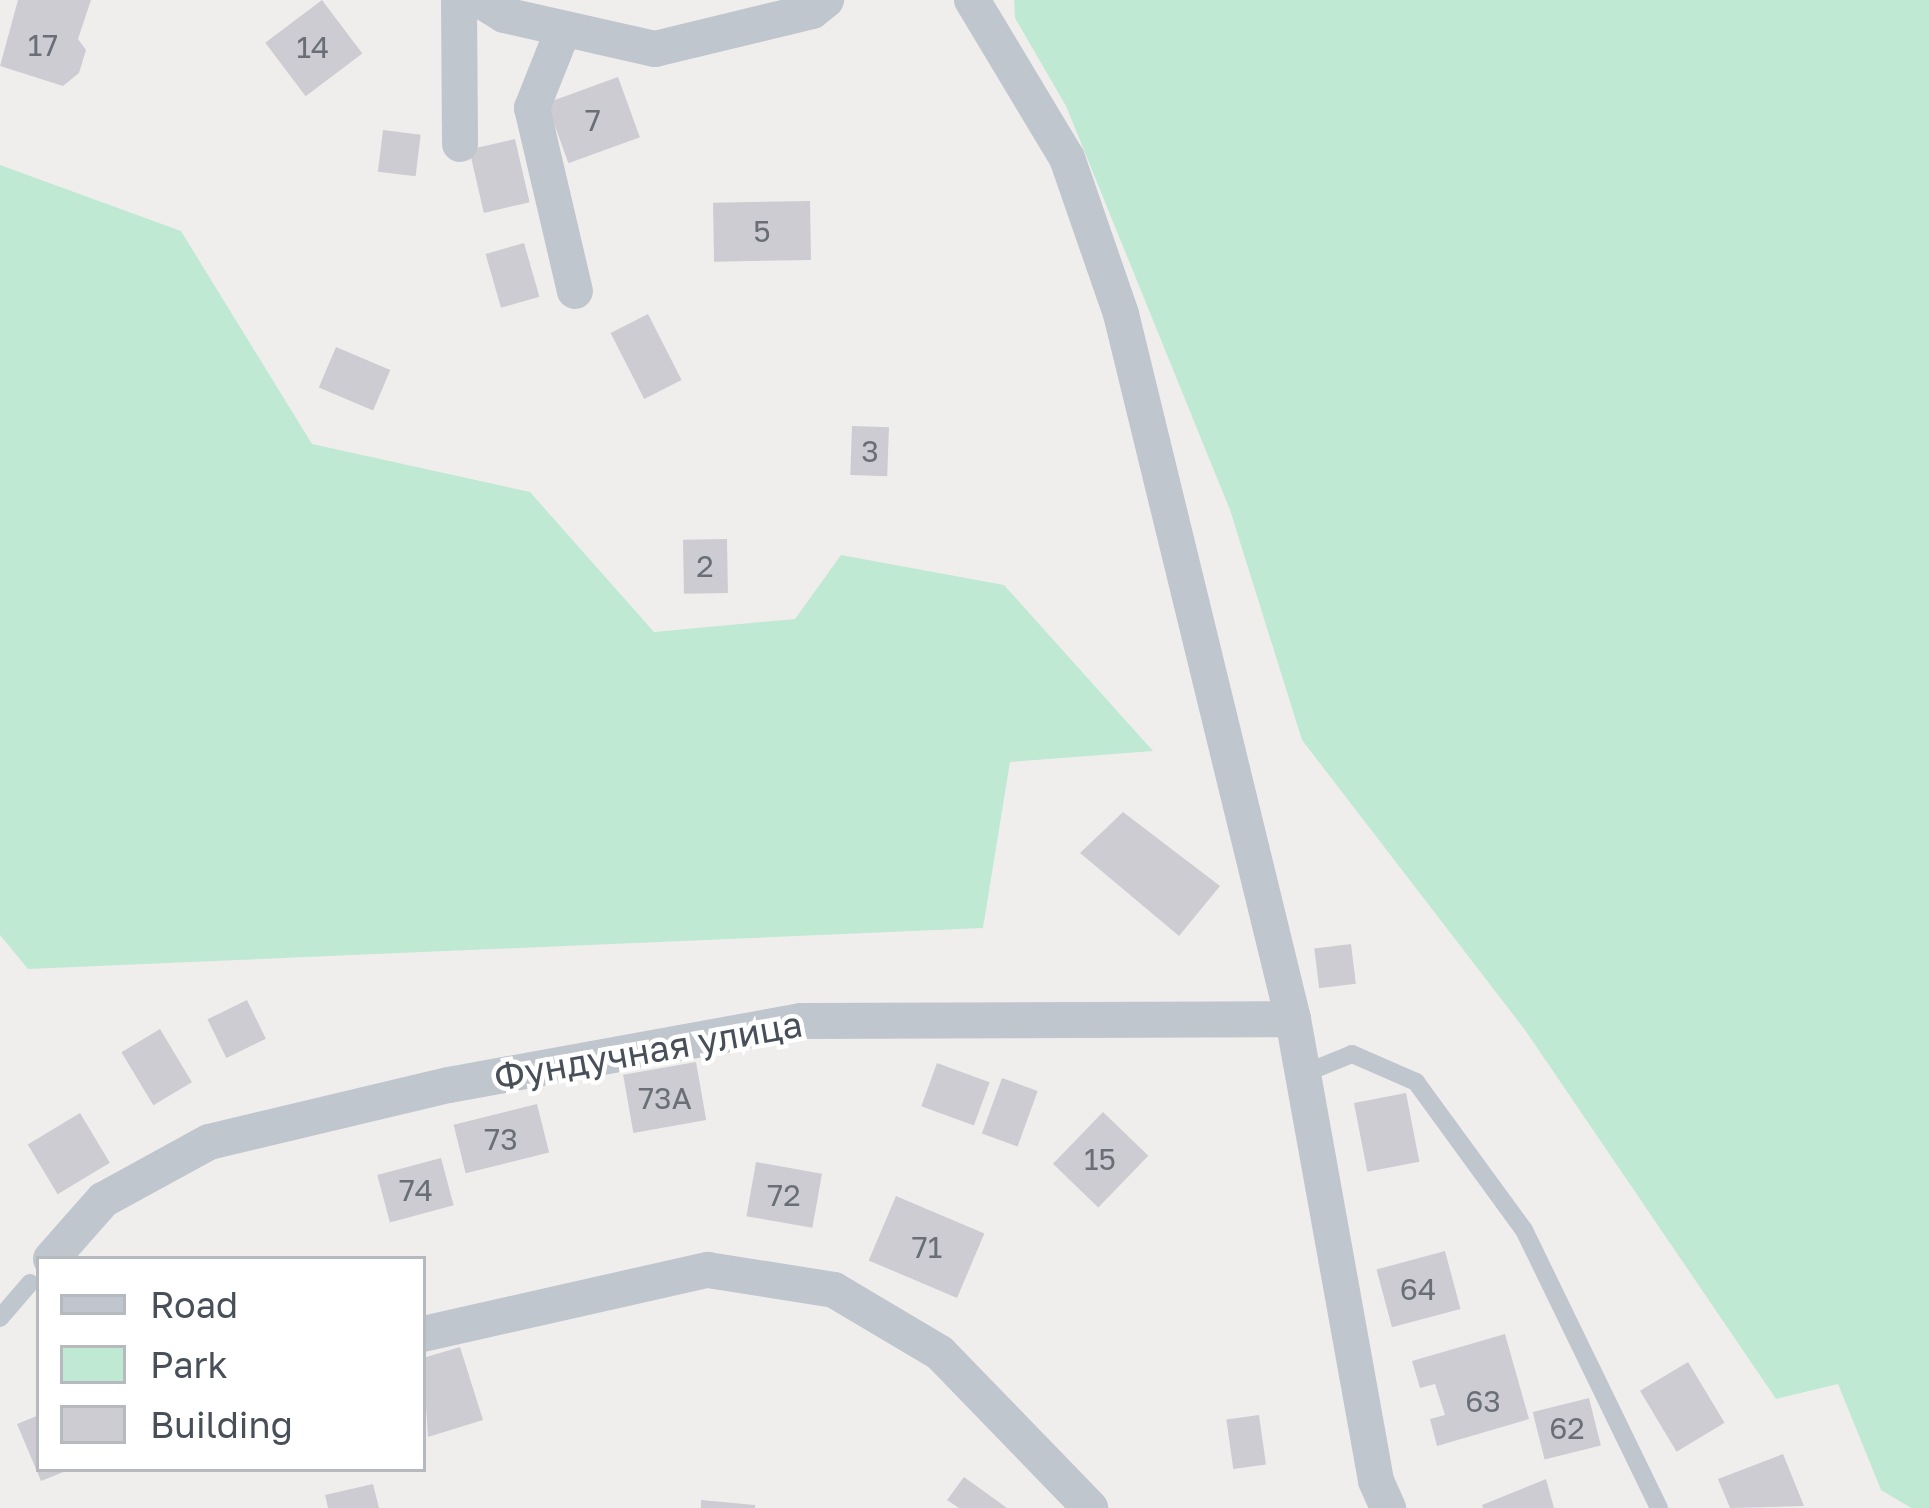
<!DOCTYPE html>
<meta charset="utf-8">
<style>
body{margin:0}
#map{position:relative;width:1929px;height:1508px;overflow:hidden;background:#f0eeed;font-family:"Golos Text",sans-serif}
div>[style]{position:absolute}
[style*='--x']{left:calc(var(--x)*1px);top:calc(var(--y)*1px);width:calc(var(--w)*1px);rotate:calc(var(--a)*1deg)}
.green>*{inset:0;background:#c0e9d4}
.building>*{inset:0;background:#ccccd2;transform-origin:0 0}
.lane>*{height:18px;margin:-9px;padding:0 9px;transform-origin:9px;border-radius:9px;background:#c0c6ce}
.street>*{height:36px;margin:-18px;padding:0 18px;transform-origin:18px;border-radius:18px;background:#c0c6ce}
span{translate:-50% -50%;white-space:nowrap;text-align:center;line-height:1.15;-webkit-text-stroke:9px #fff;paint-order:stroke}
.number-label{font-size:30px;color:#696e77}
.number-label span{-webkit-text-stroke-width:0}
.street-label{font-size:36px;color:#484f59}
.legend{position:absolute;left:36px;top:1256px;width:390px;height:216px;box-sizing:border-box;background:#fff;border:3px solid #b6b9bd;margin:0;padding:15px 21px;list-style:none;font-size:36px;color:#484f59}
.legend li{display:flex;align-items:center;gap:24px;height:60px}
.legend b{width:60px;border:3px solid #b6b9bd}
</style>
<div id="map">
<div class="green">
<div style="clip-path:polygon(1014px 0,1929px 0,1929px 1508px,1911px 1508px,1881px 1490px,1838px 1384px,1776px 1399px,1525px 1030px,1302px 740px,1230px 510px,1066px 106px,1015px 18px)"></div>
<div style="clip-path:polygon(0 165px,181px 231px,312px 444px,530px 492px,654px 632px,795px 619px,841px 555px,1004px 585px,1153px 751px,1010px 762px,983px 928px,28px 969px,0 935px)"></div>
</div>
<div class="building">
<div style="clip-path:polygon(18px 0,91px 0,78px 39px,86px 50px,79px 73px,63px 86px,0 66px)"></div>
<div style="left:322px;top:0;width:67px;height:71px;rotate:53deg"></div>
<div style="left:618px;top:77px;width:64px;height:76px;rotate:70deg"></div>
<div style="left:383px;top:130px;width:38px;height:42px;rotate:7deg"></div>
<div style="left:515px;top:139px;width:65px;height:47px;rotate:77deg"></div>
<div style="left:810px;top:201px;width:59px;height:97px;rotate:89deg"></div>
<div style="left:524px;top:243px;width:56px;height:40px;rotate:74deg"></div>
<div style="left:648px;top:314px;width:74px;height:42px;rotate:63deg"></div>
<div style="left:336px;top:347px;width:59px;height:44px;rotate:23deg"></div>
<div style="left:852px;top:426px;width:37px;height:49px;rotate:2deg"></div>
<div style="left:727px;top:539px;width:54px;height:44px;rotate:89deg"></div>
<div style="clip-path:polygon(1123px 812px,1220px 886px,1179px 936px,1080px 853px)"></div>
<div style="left:1351px;top:944px;width:40px;height:37px;rotate:83deg"></div>
<div style="left:247px;top:1000px;width:43px;height:44px;rotate:64deg"></div>
<div style="left:160px;top:1029px;width:62px;height:45px;rotate:59deg"></div>
<div style="left:696px;top:1062px;width:59px;height:74px;rotate:80deg"></div>
<div style="left:937px;top:1063px;width:56px;height:46px;rotate:20deg"></div>
<div style="left:1002px;top:1078px;width:38px;height:59px;rotate:20deg"></div>
<div style="left:1406px;top:1093px;width:70px;height:53px;rotate:79deg"></div>
<div style="left:537px;top:1104px;width:50px;height:86px;rotate:76deg"></div>
<div style="left:1103px;top:1112px;width:63px;height:72px;rotate:44deg"></div>
<div style="left:80px;top:1113px;width:58px;height:61px;rotate:59deg"></div>
<div style="left:441px;top:1158px;width:49px;height:66px;rotate:75deg"></div>
<div style="left:756px;top:1162px;width:67px;height:55px;rotate:10deg"></div>
<div style="left:896px;top:1196px;width:96px;height:70px;rotate:23deg"></div>
<div style="left:1445px;top:1251px;width:60px;height:71px;rotate:75deg"></div>
<div style="clip-path:polygon(1505px 1334px,1529px 1419px,1437px 1446px,1430px 1419px,1445px 1415px,1435px 1384px,1420px 1388px,1412px 1361px)"></div>
<div style="clip-path:polygon(460px 1347px,483px 1420px,428px 1437px,423px 1358px)"></div>
<div style="left:1688px;top:1362px;width:71px;height:56px;rotate:59deg"></div>
<div style="left:1589px;top:1398px;width:49px;height:58px;rotate:76deg"></div>
<div style="clip-path:polygon(39px 1415px,39px 1469px,71px 1469px,41px 1481px,17px 1424px)"></div>
<div style="left:1259px;top:1415px;width:50px;height:33px;rotate:82deg"></div>
<div style="clip-path:polygon(1783px 1454px,1804px 1506px,1730px 1508px,1718px 1479px)"></div>
<div style="clip-path:polygon(964px 1477px,1007px 1508px,959px 1508px,947px 1500px)"></div>
<div style="clip-path:polygon(1546px 1479px,1554px 1508px,1483px 1508px,1482px 1505px)"></div>
<div style="clip-path:polygon(373px 1484px,379px 1508px,328px 1508px,325px 1495px)"></div>
<div style="clip-path:polygon(701px 1500px,755px 1505px,755px 1508px,701px 1508px)"></div>
</div>
<div class="lane">
<div style="--x:1303;--y:1074;--w:53;--a:-22.2"></div>
<div style="--x:1352;--y:1054;--w:70;--a:23.6"></div>
<div style="--x:1416;--y:1082;--w:183;--a:53.9"></div>
<div style="--x:1524;--y:1230;--w:309;--a:64.1"></div>
<div style="--x:0;--y:1318;--w:46;--a:-49.4"></div>
</div>
<div class="street">
<div style="--x:459;--y:0;--w:144;--a:89.6"></div>
<div style="--x:480;--y:0;--w:28;--a:32"></div>
<div style="--x:504;--y:15;--w:155;--a:12.7"></div>
<div style="--x:655;--y:49;--w:162;--a:-13.6"></div>
<div style="--x:812;--y:11;--w:18;--a:-38"></div>
<div style="--x:972;--y:0;--w:184;--a:59"></div>
<div style="--x:1067;--y:158;--w:165;--a:70.9"></div>
<div style="--x:1121;--y:314;--w:726;--a:76.29"></div>
<div style="--x:1293;--y:1019;--w:469;--a:79.8"></div>
<div style="--x:1376;--y:1481;--w:30;--a:66"></div>
<div style="--x:563;--y:30;--w:84;--a:111.7"></div>
<div style="--x:532;--y:108;--w:188;--a:76.8"></div>
<div style="--x:51;--y:1259;--w:79;--a:-48.6"></div>
<div style="--x:103;--y:1200;--w:121;--a:-28.7"></div>
<div style="--x:209;--y:1142;--w:247;--a:-13.4"></div>
<div style="--x:449;--y:1085;--w:358;--a:-10.3"></div>
<div style="--x:801;--y:1021;--w:492;--a:-0.2"></div>
<div style="--x:423;--y:1334;--w:292;--a:-12.7"></div>
<div style="--x:708;--y:1270;--w:128;--a:9"></div>
<div style="--x:834;--y:1290;--w:123;--a:30.7"></div>
<div style="--x:940;--y:1353;--w:216;--a:45.9"></div>
</div>
<div class="number-label">
<span style="left:43px;top:45px">17</span>
<span style="left:313px;top:47px">14</span>
<span style="left:593px;top:120px">7</span>
<span style="left:762px;top:231px">5</span>
<span style="left:870px;top:451px">3</span>
<span style="left:705px;top:566px">2</span>
<span style="left:665px;top:1098px">73А</span>
<span style="left:501px;top:1139px">73</span>
<span style="left:1100px;top:1159px">15</span>
<span style="left:416px;top:1190px">74</span>
<span style="left:784px;top:1195px">72</span>
<span style="left:927px;top:1247px">71</span>
<span style="left:1418px;top:1289px">64</span>
<span style="left:1483px;top:1401px">63</span>
<span style="left:1567px;top:1428px">62</span>
</div>
<div class="street-label">
<span style="left:648px;top:1050px;rotate:-10deg">Фундучная улица</span>
</div>
<ul class="legend">
<li><b style="height:15px;background:#c0c6ce"></b>Road</li>
<li><b style="height:33px;background:#c0e9d4"></b>Park</li>
<li><b style="height:33px;background:#ccccd2"></b>Building</li>
</ul>
</div>
